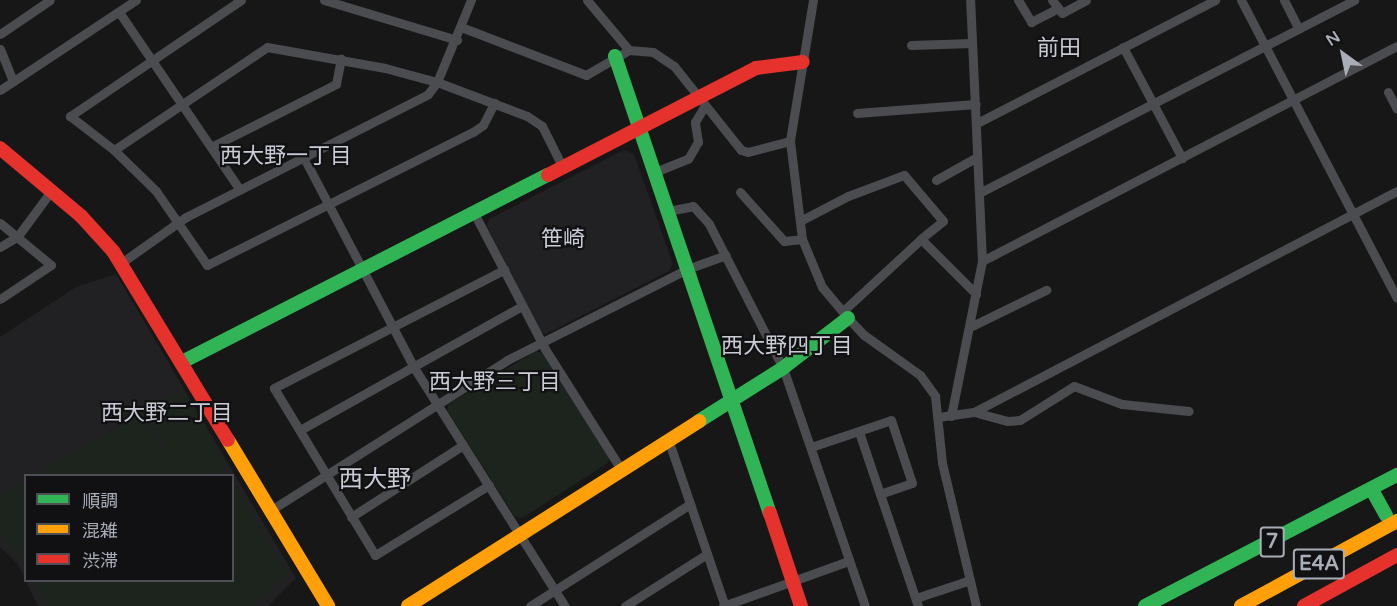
<!DOCTYPE html>
<meta charset="utf-8">
<style>
body{margin:0}
#map{position:relative;width:1397px;height:606px;overflow:hidden;background:#171717;font-family:"Varela Round","Noto Sans JP",sans-serif}
div>[style]{position:absolute}
[style*='--x']{left:calc(var(--x)*1px);top:calc(var(--y)*1px);width:calc(var(--w)*1px);rotate:calc(var(--a)*1deg)}
.built>*{inset:0;background:#212123}
.green>*{inset:0;background:#1d241e}
.street>*{height:9px;margin:-4.5px;padding:0 4.5px;transform-origin:4.5px;border-radius:4.5px;background:#4b4c50}
.fast>*{height:14px;margin:-7px;padding:0 7px;transform-origin:7px;border-radius:7px;background:#30b455}
.slow>*{height:14px;margin:-7px;padding:0 7px;transform-origin:7px;border-radius:7px;background:#ff9f0a}
.jam>*{height:14px;margin:-7px;padding:0 7px;transform-origin:7px;border-radius:7px;background:#e5322d}
span{translate:-50% -50%;white-space:nowrap;text-align:center;line-height:1.15;-webkit-text-stroke:4.5px #111113;paint-order:stroke}
.shield-label span{padding:2px 4px;background:#111113;border:2px solid;border-radius:4px;-webkit-text-stroke-width:0}
.shield-label{font-size:20px;color:#a8adb8;font-weight:700}
.neighbourhood-label{font-size:22px;color:#c9ccd4}
.quarter-label{font-size:24px;color:#c9ccd4}
.legend{position:absolute;left:24px;top:474px;width:210px;height:108px;box-sizing:border-box;background:#111113;border:2px solid #4d4f55;margin:0;padding:8px 10px;list-style:none;font-size:18px;color:#a8adb8}
.legend li{display:flex;align-items:center;gap:12px;height:30px}
.legend b{width:30px;border:2px solid #4d4f55}
.north{position:absolute;left:1313px;top:24px;width:60px;height:60px;-webkit-text-stroke:4px #111113;paint-order:stroke;rotate:327deg;font-size:16px;font-weight:700;line-height:24px;text-align:center;color:#a8adb8}
.north::after{content:'';display:block;margin:auto;width:21px;height:27px;background:#a8adb8;clip-path:polygon(50% 0,100% 100%,50% 72%,0 100%)}
</style>
<div id="map">
<div class="built">
<div style="clip-path:polygon(624px 150px,634px 154px,673px 264px,669px 271px,546px 334px,540px 332px,487px 226px,489px 219px)"></div>
<div style="clip-path:polygon(116px 274px,296px 578px,268px 606px,38px 606px,26px 581px,232px 580px,232px 476px,26px 476px,25px 579px,18px 564px,0 547px,0 337px,76px 287px)"></div>
</div>
<div class="green">
<div style="clip-path:polygon(536px 351px,542px 353px,609px 458px,608px 463px,522px 518px,515px 517px,447px 410px,449px 404px)"></div>
<div style="clip-path:polygon(183px 388px,228px 466px,212px 475px,183px 475px,146px 413px)"></div>
<div style="clip-path:polygon(142px 411px,181px 475px,35px 475px)"></div>
<div style="clip-path:polygon(233px 479px,288px 575px,253px 606px,47px 606px,35px 581px,232px 580px)"></div>
<div style="clip-path:polygon(25px 481px,25px 563px,0 536px,0 496px)"></div>
</div>
<div class="street">
<div style="--x:241;--y:0;--w:207;--a:145.8"></div>
<div style="--x:70;--y:116;--w:56;--a:37.7"></div>
<div style="--x:114;--y:150;--w:59;--a:44.3"></div>
<div style="--x:156;--y:191;--w:90;--a:55.4"></div>
<div style="--x:207;--y:265;--w:297;--a:-26.6"></div>
<div style="--x:473;--y:132;--w:12;--a:-35"></div>
<div style="--x:483;--y:125;--w:25;--a:-63"></div>
<div style="--x:324;--y:0;--w:139;--a:16.7"></div>
<div style="--x:587;--y:0;--w:65;--a:50"></div>
<div style="--x:813;--y:0;--w:143;--a:99.3"></div>
<div style="--x:790;--y:141;--w:99;--a:83"></div>
<div style="--x:802;--y:239;--w:52;--a:67.4"></div>
<div style="--x:822;--y:287;--w:40;--a:50"></div>
<div style="--x:848;--y:318;--w:23;--a:47"></div>
<div style="--x:864;--y:335;--w:69;--a:35.5"></div>
<div style="--x:920;--y:375;--w:26;--a:54"></div>
<div style="--x:935;--y:396;--w:67;--a:84"></div>
<div style="--x:942;--y:463;--w:147;--a:76.6"></div>
<div style="--x:1018;--y:0;--w:26;--a:59"></div>
<div style="--x:1031;--y:22;--w:29;--a:-27"></div>
<div style="--x:1052;--y:0;--w:16;--a:52"></div>
<div style="--x:1062;--y:13;--w:27;--a:-28"></div>
<div style="--x:1241;--y:0;--w:336;--a:62.4"></div>
<div style="--x:1284;--y:0;--w:31;--a:63"></div>
<div style="--x:119;--y:12;--w:215;--a:55.8"></div>
<div style="--x:461;--y:27;--w:134;--a:21"></div>
<div style="--x:586;--y:75;--w:50;--a:-30.2"></div>
<div style="--x:629;--y:50;--w:24;--a:5"></div>
<div style="--x:653;--y:52;--w:25;--a:34"></div>
<div style="--x:674;--y:66;--w:107;--a:51.4"></div>
<div style="--x:741;--y:150;--w:7;--a:16"></div>
<div style="--x:748;--y:152;--w:43;--a:-14.7"></div>
<div style="--x:0;--y:34;--w:60;--a:-34.2"></div>
<div style="--x:911;--y:45;--w:61;--a:-1.9"></div>
<div style="--x:1123;--y:47;--w:126;--a:62"></div>
<div style="--x:0;--y:49;--w:35;--a:68"></div>
<div style="--x:0;--y:90;--w:163;--a:-33.5"></div>
<div style="--x:1388;--y:92;--w:19;--a:62"></div>
<div style="--x:857;--y:113;--w:119;--a:-4.3"></div>
<div style="--x:977;--y:123;--w:268;--a:-27.3"></div>
<div style="--x:211;--y:147;--w:140;--a:-26.7"></div>
<div style="--x:336;--y:84;--w:26;--a:-79"></div>
<div style="--x:114;--y:150;--w:184;--a:-33.9"></div>
<div style="--x:267;--y:47;--w:120;--a:10.1"></div>
<div style="--x:385;--y:68;--w:54;--a:15.1"></div>
<div style="--x:437;--y:82;--w:96;--a:20.7"></div>
<div style="--x:527;--y:116;--w:18;--a:34"></div>
<div style="--x:542;--y:126;--w:47;--a:63.4"></div>
<div style="--x:304;--y:158;--w:235;--a:62.3"></div>
<div style="--x:413;--y:366;--w:284;--a:57.7"></div>
<div style="--x:655;--y:172;--w:35;--a:-22"></div>
<div style="--x:688;--y:159;--w:20;--a:-60"></div>
<div style="--x:698;--y:142;--w:20;--a:-99"></div>
<div style="--x:695;--y:122;--w:17;--a:-59"></div>
<div style="--x:936;--y:180;--w:47;--a:-29.3"></div>
<div style="--x:740;--y:192;--w:66;--a:48.1"></div>
<div style="--x:784;--y:241;--w:18;--a:-6"></div>
<div style="--x:979;--y:193;--w:422;--a:-27.2"></div>
<div style="--x:668;--y:211;--w:25;--a:-11"></div>
<div style="--x:693;--y:206;--w:24;--a:48"></div>
<div style="--x:709;--y:224;--w:162;--a:62.8"></div>
<div style="--x:783;--y:368;--w:252;--a:71"></div>
<div style="--x:474;--y:213;--w:153;--a:62.4"></div>
<div style="--x:545;--y:349;--w:142;--a:57.7"></div>
<div style="--x:800;--y:221;--w:54;--a:-27.5"></div>
<div style="--x:848;--y:196;--w:60;--a:-20.6"></div>
<div style="--x:904;--y:175;--w:60;--a:49.7"></div>
<div style="--x:943;--y:221;--w:28;--a:141"></div>
<div style="--x:0;--y:223;--w:66;--a:39.5"></div>
<div style="--x:51;--y:265;--w:61;--a:146.3"></div>
<div style="--x:0;--y:247;--w:21;--a:-31"></div>
<div style="--x:18;--y:236;--w:56;--a:-53.7"></div>
<div style="--x:982;--y:261;--w:467;--a:-27.4"></div>
<div style="--x:121;--y:263;--w:80;--a:-35.3"></div>
<div style="--x:186;--y:217;--w:271;--a:-26.9"></div>
<div style="--x:428;--y:94;--w:15;--a:-53"></div>
<div style="--x:437;--y:82;--w:89;--a:-67.5"></div>
<div style="--x:843;--y:311;--w:106;--a:-42.7"></div>
<div style="--x:921;--y:239;--w:78;--a:45"></div>
<div style="--x:970;--y:327;--w:85;--a:-26"></div>
<div style="--x:974;--y:412;--w:35;--a:15"></div>
<div style="--x:1008;--y:421;--w:12;--a:-5"></div>
<div style="--x:1020;--y:420;--w:64;--a:-32.2"></div>
<div style="--x:1074;--y:386;--w:51;--a:20.6"></div>
<div style="--x:1122;--y:404;--w:67;--a:6"></div>
<div style="--x:951;--y:416;--w:158;--a:-78.7"></div>
<div style="--x:982;--y:261;--w:261;--a:-92.6"></div>
<div style="--x:938;--y:417;--w:36;--a:-8"></div>
<div style="--x:974;--y:412;--w:477;--a:-27.6"></div>
<div style="--x:300;--y:430;--w:254;--a:-29.2"></div>
<div style="--x:859;--y:432;--w:184;--a:71.3"></div>
<div style="--x:668;--y:439;--w:176;--a:71.2"></div>
<div style="--x:811;--y:447;--w:84;--a:-18.6"></div>
<div style="--x:891;--y:420;--w:66;--a:71.6"></div>
<div style="--x:912;--y:483;--w:34;--a:161"></div>
<div style="--x:489;--y:485;--w:134;--a:148.4"></div>
<div style="--x:375;--y:555;--w:195;--a:-121.2"></div>
<div style="--x:274;--y:388;--w:259;--a:-27.2"></div>
<div style="--x:271;--y:510;--w:280;--a:-32.4"></div>
<div style="--x:507;--y:360;--w:202;--a:-26.8"></div>
<div style="--x:687;--y:269;--w:41;--a:-19.7"></div>
<div style="--x:351;--y:517;--w:133;--a:-32.7"></div>
<div style="--x:916;--y:598;--w:54;--a:-18.4"></div>
<div style="--x:530;--y:606;--w:190;--a:-32.5"></div>
<div style="--x:625;--y:606;--w:97;--a:-32.4"></div>
<div style="--x:723;--y:606;--w:134;--a:-19.7"></div>
</div>
<div class="fast">
<div style="--x:615;--y:56;--w:483;--a:71.3"></div>
<div style="--x:182;--y:362;--w:411;--a:-27.1"></div>
<div style="--x:699;--y:421;--w:99;--a:-32.2"></div>
<div style="--x:783;--y:368;--w:82;--a:-37.6"></div>
<div style="--x:1372;--y:490;--w:29;--a:61"></div>
<div style="--x:1145;--y:606;--w:284;--a:-27.5"></div>
</div>
<div class="slow">
<div style="--x:228;--y:440;--w:194;--a:58.9"></div>
<div style="--x:408;--y:606;--w:345;--a:-32.4"></div>
<div style="--x:1241;--y:606;--w:178;--a:-28.6"></div>
</div>
<div class="jam">
<div style="--x:0;--y:148;--w:106;--a:40"></div>
<div style="--x:81;--y:216;--w:47;--a:47.6"></div>
<div style="--x:113;--y:251;--w:221;--a:58.7"></div>
<div style="--x:548;--y:175;--w:234;--a:-27.2"></div>
<div style="--x:756;--y:68;--w:47;--a:-7.3"></div>
<div style="--x:770;--y:513;--w:98;--a:71.6"></div>
<div style="--x:1304;--y:606;--w:106;--a:-28.7"></div>
</div>
<div class="shield-label">
<span style="left:1272px;top:542px">7</span>
<span style="left:1319px;top:564px">E4A</span>
</div>
<div class="neighbourhood-label">
<span style="left:1059px;top:49px">前田</span>
<span style="left:286px;top:157px">西大野一丁目</span>
<span style="left:563px;top:240px">笹崎</span>
<span style="left:787px;top:347px">西大野四丁目</span>
<span style="left:495px;top:383px">西大野三丁目</span>
<span style="left:167px;top:414px">西大野二丁目</span>
</div>
<div class="quarter-label">
<span style="left:375px;top:480px">西大野</span>
</div>
<ul class="legend">
<li><b style="height:8px;background:#30b455"></b>順調</li>
<li><b style="height:8px;background:#ff9f0a"></b>混雑</li>
<li><b style="height:8px;background:#e5322d"></b>渋滞</li>
</ul>
<div class="north">N</div>
</div>
